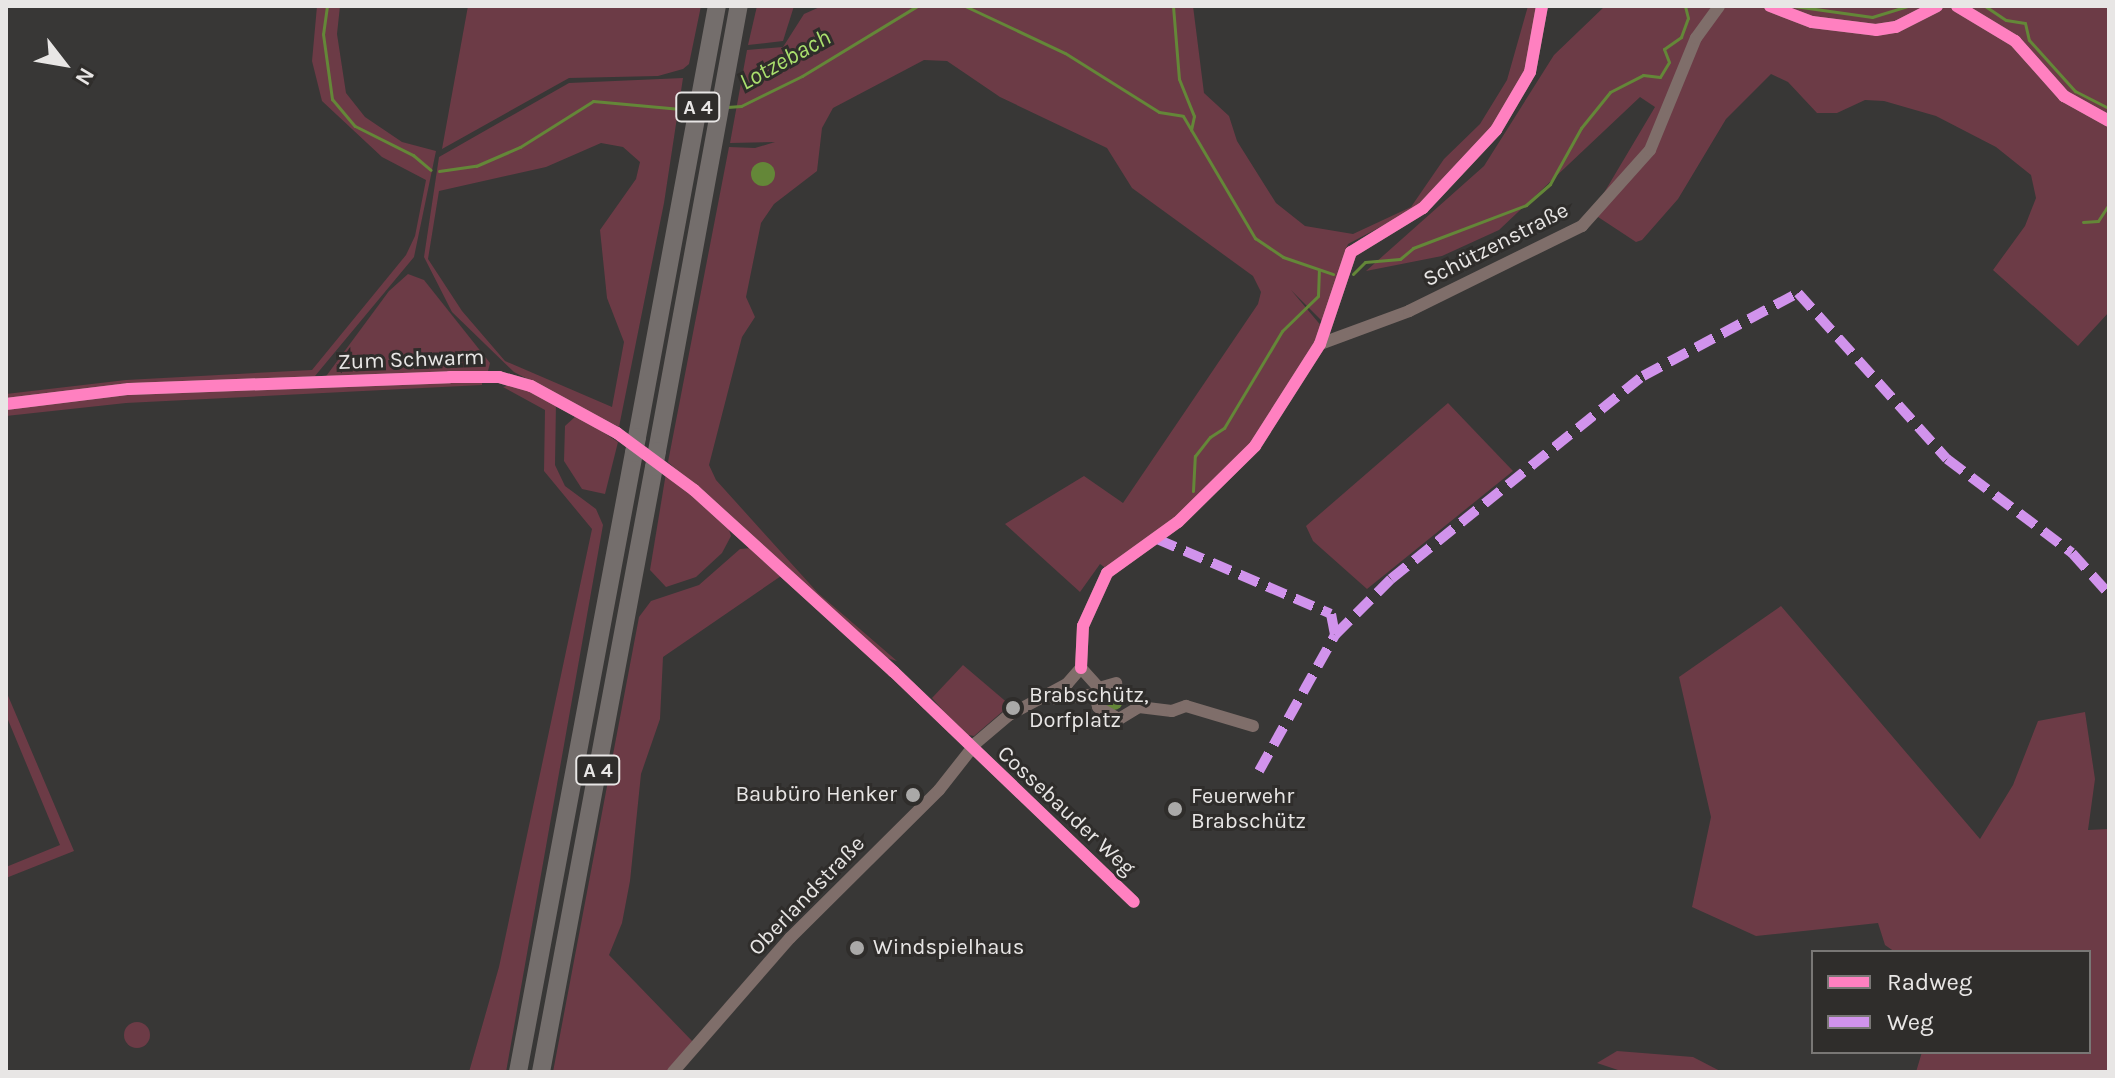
<!DOCTYPE html>
<meta charset="utf-8">
<style>
body{margin:0}
#map{position:relative;width:2115px;height:1078px;overflow:hidden;background:#383736;font-family:Karla,sans-serif}
div>[style]{position:absolute}
[style*='--x']{left:calc(var(--x)*1px);top:calc(var(--y)*1px);width:calc(var(--w)*1px);rotate:calc(var(--a)*1deg)}
.green>*{inset:0;background:#6c3b46}
.round{border-radius:50%}
.water>*{inset:0;background:#648738}
.stream>*{height:3px;margin:-1.5px;padding:0 1.5px;transform-origin:1.5px;border-radius:1.5px;background:#648738}
.minor>*{height:12px;margin:-6px;padding:0 6px;transform-origin:6px;border-radius:6px;background:#7f6e6a}
.highway>*{height:18px;margin:-9px;padding:0 9px;transform-origin:9px;border-radius:9px;background:#746e6c}
.highway-bridge>*{height:18px;margin:-9px;padding:0 9px;transform-origin:9px;border-radius:9px;background:#746e6c}
.quiet>*{height:10px;margin-top:-5px;transform-origin:0;background:repeating-linear-gradient(90deg,#d193ec 0 20px,transparent 0 30px)}
.cycleway>*{height:12px;margin:-6px;padding:0 6px;transform-origin:6px;border-radius:6px;background:#ff80c0}
.dots>*{width:22px;height:22px;translate:-50% -50%;box-sizing:border-box;border:4px solid #2f2d2b;border-radius:50%}
span{translate:-50% -50%;white-space:nowrap;text-align:center;line-height:1.15;-webkit-text-stroke:6px #2f2d2b;paint-order:stroke}
.shield-label span{padding:2px 6px;background:#2f2d2b;border:2px solid;border-radius:6px;-webkit-text-stroke-width:0}
.shield-label{font-size:20px;color:#e8e6e5;font-weight:700}
.street-label{font-size:22px;color:#e8e6e5}
.poi-label{font-size:22px;color:#e8e6e5}
.left{translate:0 -50%;text-align:left}
.right{translate:-100% -50%;text-align:right}
.water-label{font-size:24px;color:#aadf6d;font-style:italic}
.frame{position:absolute;inset:0;border:8px solid #e8e6e5;pointer-events:none}
.legend{position:absolute;left:1811px;top:950px;width:280px;height:104px;box-sizing:border-box;background:#2f2d2b;border:2px solid #797775;margin:0;padding:10px 14px;list-style:none;font-size:24px;color:#e8e6e5}
.legend li{display:flex;align-items:center;gap:16px;height:40px}
.legend b{width:40px;border:2px solid #797775}
.north{position:absolute;left:24px;top:24px;width:80px;height:80px;-webkit-text-stroke:6px #2f2d2b;paint-order:stroke;rotate:121deg;font-size:22px;font-weight:700;line-height:32px;text-align:center;color:#e8e6e5}
.north::after{content:'';display:block;margin:auto;width:28px;height:36px;background:#e8e6e5;clip-path:polygon(50% 0,100% 100%,50% 72%,0 100%)}
</style>
<div id="map">
<div class="green">
<div style="clip-path:polygon(317px 6px,340px 6px,337px 34px,346px 93px,365px 117px,402px 142px,436px 151px,414px 257px,315px 376px,6px 401px,6px 394px,126px 380px,312px 370px,406px 255px,415px 236px,426px 180px,382px 157px,322px 101px,312px 61px)"></div>
<div style="clip-path:polygon(468px 6px,701px 6px,689px 64px,683px 69px,658px 76px,569px 78px,442px 149px)"></div>
<div style="clip-path:polygon(757px 6px,794px 6px,783px 41px,748px 45px)"></div>
<div style="clip-path:polygon(822px 6px,1193px 6px,1204px 93px,1229px 116px,1237px 141px,1276px 203px,1305px 226px,1353px 234px,1411px 207px,1444px 159px,1480px 124px,1507px 80px,1528px 6px,1538px 6px,1525px 72px,1494px 128px,1420px 206px,1348px 244px,1324px 323px,1291px 290px,1323px 328px,1252px 445px,1191px 506px,1107px 569px,1100px 564px,1080px 592px,1005px 524px,1084px 476px,1123px 503px,1258px 304px,1261px 292px,1253px 276px,1132px 188px,1107px 148px,1000px 97px,947px 61px,924px 60px,833px 108px,822px 128px,817px 171px,774px 204px,761px 223px,746px 297px,755px 317px,742px 337px,709px 465px,716px 480px,818px 593px,897px 661px,884px 657px,668px 462px,729px 147px,755px 148px,775px 142px,730px 143px,747px 50px,783px 47px,804px 14px)"></div>
<div style="clip-path:polygon(1605px 6px,2109px 6px,2109px 312px,2078px 346px,1993px 270px,2025px 226px,2036px 198px,2031px 175px,1996px 147px,1936px 116px,1884px 101px,1865px 100px,1837px 113px,1817px 113px,1788px 82px,1771px 74px,1726px 119px,1678px 199px,1642px 240px,1636px 242px,1592px 213px,1655px 107px,1640px 97px,1499px 230px,1442px 256px,1366px 271px,1484px 166px,1554px 55px)"></div>
<div style="clip-path:polygon(evenodd,683px 78px,664px 203px,619px 427px,514px 372px,452px 312px,424px 257px,439px 157px,569px 83px,683px 78px,601px 143px,623px 147px,640px 162px,636px 179px,600px 230px,607px 298px,624px 342px,612px 407px,505px 361px,462px 311px,428px 259px,439px 191px,546px 167px,601px 143px)"></div>
<div style="clip-path:polygon(408px 274px,424px 280px,490px 363px,488px 371px,324px 379px,389px 291px)"></div>
<div style="clip-path:polygon(482px 380px,482px 385px,126px 403px,6px 416px,6px 409px,127px 395px)"></div>
<div style="clip-path:polygon(514px 384px,556px 402px,555px 465px,565px 486px,596px 509px,603px 525px,506px 1072px,469px 1072px,499px 967px,592px 529px,544px 471px,545px 410px,503px 387px)"></div>
<div style="clip-path:polygon(1448px 403px,1513px 471px,1367px 589px,1313px 541px,1306px 526px)"></div>
<div style="clip-path:polygon(577px 415px,618px 442px,605px 494px,582px 489px,564px 461px,565px 426px)"></div>
<div style="clip-path:polygon(666px 473px,728px 527px,731px 536px,722px 553px,696px 577px,666px 587px,650px 570px)"></div>
<div style="clip-path:polygon(751px 548px,781px 576px,663px 657px,660px 719px,641px 774px,630px 881px,622px 923px,609px 955px,694px 1043px,668px 1072px,553px 1072px,639px 617px,651px 601px,699px 585px,740px 549px)"></div>
<div style="clip-path:polygon(1781px 606px,1980px 839px,2013px 785px,2038px 721px,2085px 712px,2095px 779px,2088px 830px,2109px 829px,2109px 1072px,1916px 1072px,1922px 1052px,2089px 1052px,2089px 952px,1895px 952px,1885px 945px,1878px 923px,1756px 936px,1692px 907px,1711px 817px,1679px 677px)"></div>
<div style="clip-path:polygon(963px 665px,1010px 705px,974px 736px,963px 734px,932px 698px)"></div>
<div style="clip-path:polygon(6px 691px,74px 851px,6px 878px,6px 867px,60px 845px,6px 715px)"></div>
<div class="round" style="left:124px;top:1022px;width:26px;height:26px"></div>
<div style="clip-path:polygon(1617px 1051px,1693px 1057px,1722px 1072px,1624px 1072px,1597px 1063px)"></div>
</div>
<div class="water">
<div class="round" style="left:751px;top:162px;width:24px;height:24px"></div>
<div class="round" style="left:1105px;top:692px;width:18px;height:18px"></div>
</div>
<div class="stream">
<div style="--x:327;--y:6;--w:28;--a:98"></div>
<div style="--x:323;--y:34;--w:66;--a:82.1"></div>
<div style="--x:332;--y:99;--w:35;--a:50"></div>
<div style="--x:355;--y:126;--w:65;--a:26.6"></div>
<div style="--x:413;--y:155;--w:23;--a:40"></div>
<div style="--x:965;--y:6;--w:110;--a:25.2"></div>
<div style="--x:1065;--y:53;--w:111;--a:32.1"></div>
<div style="--x:1159;--y:112;--w:24;--a:9"></div>
<div style="--x:1183;--y:116;--w:142;--a:59.5"></div>
<div style="--x:1255;--y:238;--w:34;--a:34"></div>
<div style="--x:1283;--y:257;--w:53;--a:18.8"></div>
<div style="--x:1173;--y:6;--w:73;--a:85.3"></div>
<div style="--x:1179;--y:79;--w:40;--a:68"></div>
<div style="--x:1194;--y:116;--w:14;--a:102"></div>
<div style="--x:1794;--y:6;--w:79;--a:8"></div>
<div style="--x:1872;--y:17;--w:37;--a:-17"></div>
<div style="--x:1985;--y:6;--w:25;--a:34"></div>
<div style="--x:2006;--y:20;--w:19;--a:9"></div>
<div style="--x:2025;--y:23;--w:17;--a:77"></div>
<div style="--x:2029;--y:40;--w:69;--a:48"></div>
<div style="--x:2075;--y:91;--w:38;--a:27"></div>
<div style="--x:727;--y:107;--w:14;--a:-4"></div>
<div style="--x:741;--y:106;--w:68;--a:-26.2"></div>
<div style="--x:802;--y:76;--w:135;--a:-31.3"></div>
<div style="--x:439;--y:171;--w:37;--a:-8"></div>
<div style="--x:476;--y:166;--w:48;--a:-23.4"></div>
<div style="--x:520;--y:147;--w:86;--a:-32.2"></div>
<div style="--x:593;--y:101;--w:99;--a:5.2"></div>
<div style="--x:2083;--y:222;--w:15;--a:-4"></div>
<div style="--x:2098;--y:221;--w:20;--a:-57"></div>
<div style="--x:1353;--y:274;--w:17;--a:-45"></div>
<div style="--x:1365;--y:262;--w:35;--a:-5"></div>
<div style="--x:1400;--y:259;--w:17;--a:-40"></div>
<div style="--x:1413;--y:248;--w:121;--a:-20.8"></div>
<div style="--x:1526;--y:205;--w:32;--a:-41"></div>
<div style="--x:1550;--y:184;--w:64;--a:-61"></div>
<div style="--x:1581;--y:128;--w:46;--a:-51.1"></div>
<div style="--x:1610;--y:92;--w:37;--a:-27"></div>
<div style="--x:1643;--y:75;--w:17;--a:7"></div>
<div style="--x:1660;--y:77;--w:17;--a:-59"></div>
<div style="--x:1669;--y:62;--w:14;--a:-111"></div>
<div style="--x:1664;--y:49;--w:21;--a:-35"></div>
<div style="--x:1681;--y:37;--w:20;--a:-70"></div>
<div style="--x:1688;--y:18;--w:12;--a:-104"></div>
<div style="--x:1193;--y:491;--w:35;--a:-87"></div>
<div style="--x:1195;--y:456;--w:24;--a:-52"></div>
<div style="--x:1210;--y:437;--w:17;--a:-33"></div>
<div style="--x:1224;--y:428;--w:113;--a:-59.1"></div>
<div style="--x:1282;--y:331;--w:50;--a:-44.2"></div>
<div style="--x:1318;--y:296;--w:26;--a:-88"></div>
</div>
<div class="minor">
<div style="--x:1770;--y:6;--w:45;--a:20.9"></div>
<div style="--x:1812;--y:22;--w:64;--a:7.1"></div>
<div style="--x:1876;--y:30;--w:20;--a:-9"></div>
<div style="--x:1896;--y:27;--w:46;--a:-27.1"></div>
<div style="--x:1957;--y:6;--w:68;--a:31.1"></div>
<div style="--x:2015;--y:41;--w:74;--a:48.3"></div>
<div style="--x:2064;--y:96;--w:51;--a:29.1"></div>
<div style="--x:1320;--y:344;--w:95;--a:-20.3"></div>
<div style="--x:1409;--y:311;--w:193;--a:-26.2"></div>
<div style="--x:1582;--y:226;--w:102;--a:-48.2"></div>
<div style="--x:1650;--y:150;--w:121;--a:-67.7"></div>
<div style="--x:1696;--y:38;--w:39;--a:-54"></div>
<div style="--x:6;--y:404;--w:124;--a:-7"></div>
<div style="--x:129;--y:389;--w:321;--a:-2.1"></div>
<div style="--x:450;--y:377;--w:49;--a:0"></div>
<div style="--x:499;--y:377;--w:33;--a:16"></div>
<div style="--x:531;--y:386;--w:98;--a:28.7"></div>
<div style="--x:617;--y:433;--w:96;--a:36.5"></div>
<div style="--x:694;--y:490;--w:270;--a:42.3"></div>
<div style="--x:894;--y:672;--w:332;--a:43.8"></div>
<div style="--x:1081;--y:668;--w:42;--a:-87.3"></div>
<div style="--x:1083;--y:626;--w:58;--a:-65.6"></div>
<div style="--x:1107;--y:573;--w:87;--a:-35.7"></div>
<div style="--x:1178;--y:522;--w:108;--a:-44.6"></div>
<div style="--x:1255;--y:446;--w:121;--a:-57.5"></div>
<div style="--x:1320;--y:344;--w:97;--a:-71.4"></div>
<div style="--x:1351;--y:252;--w:84;--a:-31.4"></div>
<div style="--x:1423;--y:208;--w:107;--a:-46.9"></div>
<div style="--x:1496;--y:130;--w:67;--a:-59.6"></div>
<div style="--x:1530;--y:72;--w:67;--a:-79.7"></div>
<div style="--x:1099;--y:688;--w:18;--a:-16"></div>
<div style="--x:1095;--y:694;--w:13;--a:77"></div>
<div style="--x:1098;--y:707;--w:24;--a:30"></div>
<div style="--x:1119;--y:719;--w:23;--a:-31"></div>
<div style="--x:1139;--y:707;--w:33;--a:7"></div>
<div style="--x:1172;--y:711;--w:15;--a:-20"></div>
<div style="--x:1186;--y:706;--w:70;--a:16.6"></div>
<div style="--x:1049;--y:695;--w:8;--a:30"></div>
<div style="--x:1056;--y:699;--w:39;--a:-7"></div>
<div style="--x:1095;--y:694;--w:7;--a:-56"></div>
<div style="--x:1099;--y:688;--w:27;--a:-132"></div>
<div style="--x:673;--y:1072;--w:178;--a:-48.9"></div>
<div style="--x:790;--y:938;--w:210;--a:-44.8"></div>
<div style="--x:939;--y:790;--w:60;--a:-51.8"></div>
<div style="--x:976;--y:743;--w:43;--a:-40.3"></div>
<div style="--x:1009;--y:715;--w:66;--a:-28.1"></div>
<div style="--x:1067;--y:684;--w:21;--a:-49"></div>
</div>
<div class="highway">
<div style="--x:637;--y:437;--w:438;--a:-79.5"></div>
<div style="--x:657;--y:451;--w:452;--a:-79.6"></div>
<div style="--x:518;--y:1072;--w:630;--a:-79.39"></div>
<div style="--x:541;--y:1072;--w:615;--a:-79.42"></div>
</div>
<div class="highway-bridge">
<div style="--x:634;--y:453;--w:16;--a:-79"></div>
<div style="--x:654;--y:467;--w:16;--a:-79"></div>
</div>
<div class="quiet">
<div style="--x:1157;--y:539;--w:189;--a:23.3"></div>
<div style="--x:1331;--y:614;--w:21;--a:79"></div>
<div style="--x:1259;--y:771;--w:156;--a:-60.8"></div>
<div style="--x:1335;--y:635;--w:79;--a:-45"></div>
<div style="--x:1391;--y:579;--w:324;--a:-38.9"></div>
<div style="--x:1643;--y:376;--w:176;--a:-28.2"></div>
<div style="--x:1798;--y:293;--w:223;--a:48.1"></div>
<div style="--x:1947;--y:459;--w:156;--a:36.9"></div>
<div style="--x:2072;--y:553;--w:55;--a:47.9"></div>
</div>
<div class="cycleway">
<div style="--x:1770;--y:6;--w:45;--a:20.9"></div>
<div style="--x:1812;--y:22;--w:64;--a:7.1"></div>
<div style="--x:1876;--y:30;--w:20;--a:-9"></div>
<div style="--x:1896;--y:27;--w:46;--a:-27.1"></div>
<div style="--x:1957;--y:6;--w:68;--a:31.1"></div>
<div style="--x:2015;--y:41;--w:74;--a:48.3"></div>
<div style="--x:2064;--y:96;--w:51;--a:29.1"></div>
<div style="--x:6;--y:404;--w:124;--a:-7"></div>
<div style="--x:129;--y:389;--w:321;--a:-2.1"></div>
<div style="--x:450;--y:377;--w:49;--a:0"></div>
<div style="--x:499;--y:377;--w:33;--a:16"></div>
<div style="--x:531;--y:386;--w:98;--a:28.7"></div>
<div style="--x:617;--y:433;--w:96;--a:36.5"></div>
<div style="--x:694;--y:490;--w:270;--a:42.3"></div>
<div style="--x:894;--y:672;--w:332;--a:43.8"></div>
<div style="--x:1081;--y:668;--w:42;--a:-87.3"></div>
<div style="--x:1083;--y:626;--w:58;--a:-65.6"></div>
<div style="--x:1107;--y:573;--w:87;--a:-35.7"></div>
<div style="--x:1178;--y:522;--w:108;--a:-44.6"></div>
<div style="--x:1255;--y:446;--w:121;--a:-57.5"></div>
<div style="--x:1320;--y:344;--w:97;--a:-71.4"></div>
<div style="--x:1351;--y:252;--w:84;--a:-31.4"></div>
<div style="--x:1423;--y:208;--w:107;--a:-46.9"></div>
<div style="--x:1496;--y:130;--w:67;--a:-59.6"></div>
<div style="--x:1530;--y:72;--w:67;--a:-79.7"></div>
</div>
<div class="dots">
<div style="left:1013px;top:708px;background:#aaa9a8"></div>
<div style="left:913px;top:795px;background:#aaa9a8"></div>
<div style="left:1175px;top:809px;background:#aaa9a8"></div>
<div style="left:857px;top:948px;background:#aaa9a8"></div>
</div>
<div class="shield-label">
<span style="left:698px;top:107px">A 4</span>
<span style="left:598px;top:770px">A 4</span>
</div>
<div class="street-label">
<span style="left:1496px;top:245px;rotate:-27deg">Schützenstraße</span>
<span style="left:411px;top:360px;rotate:-2deg">Zum Schwarm</span>
<span style="left:1066px;top:811px;rotate:43deg">Cossebauder Weg</span>
<span style="left:807px;top:896px;rotate:-46deg">Oberlandstraße</span>
</div>
<div class="poi-label">
<span class="left" style="left:1029px;top:708px">Brabschütz,<br>Dorfplatz</span>
<span class="right" style="left:897px;top:795px">Baubüro Henker</span>
<span class="left" style="left:1191px;top:809px">Feuerwehr<br>Brabschütz</span>
<span class="left" style="left:873px;top:948px">Windspielhaus</span>
</div>
<div class="water-label">
<span style="left:785px;top:60px;rotate:-29deg">Lotzebach</span>
</div>
<div class="frame"></div>
<ul class="legend">
<li><b style="height:10px;background:#ff80c0"></b>Radweg</li>
<li><b style="height:10px;background:#d193ec"></b>Weg</li>
</ul>
<div class="north">N</div>
</div>
